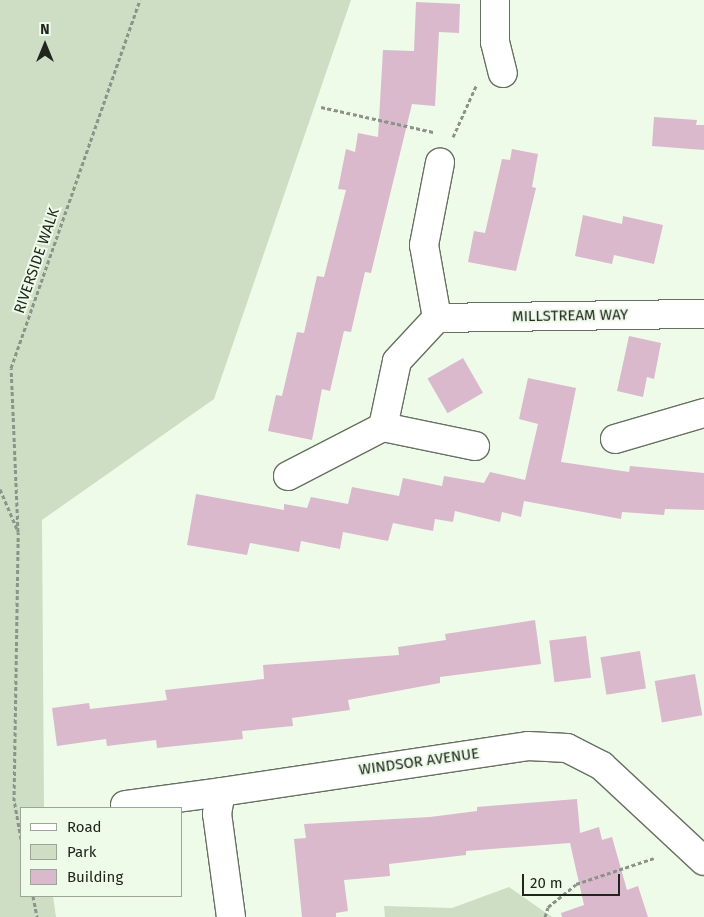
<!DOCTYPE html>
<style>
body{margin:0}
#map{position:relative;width:704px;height:917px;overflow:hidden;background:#eefbe9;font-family:"Fira Sans",sans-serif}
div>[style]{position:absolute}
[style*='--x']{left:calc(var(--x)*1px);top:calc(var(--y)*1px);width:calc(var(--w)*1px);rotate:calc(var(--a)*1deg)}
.green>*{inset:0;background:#cddec4}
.building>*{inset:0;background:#dab9cd;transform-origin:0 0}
.path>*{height:3px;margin-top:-1.5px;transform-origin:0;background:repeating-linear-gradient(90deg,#8b9488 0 4px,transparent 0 6.5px)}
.roads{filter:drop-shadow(1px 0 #667061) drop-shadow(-1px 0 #667061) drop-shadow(0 1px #667061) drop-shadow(0 -1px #667061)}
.minor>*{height:28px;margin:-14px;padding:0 14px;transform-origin:14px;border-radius:14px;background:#fff}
span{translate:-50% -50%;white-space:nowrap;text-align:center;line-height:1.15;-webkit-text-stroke:4px #eefbe9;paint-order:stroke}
.street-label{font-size:15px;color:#20251e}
.legend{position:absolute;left:20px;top:807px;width:162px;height:90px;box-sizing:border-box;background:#eefbe9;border:1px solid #9ca598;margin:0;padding:6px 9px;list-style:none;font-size:15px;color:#20251e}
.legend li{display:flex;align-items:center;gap:10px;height:25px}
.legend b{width:25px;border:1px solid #9ca598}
.north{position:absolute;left:20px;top:20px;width:50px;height:50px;-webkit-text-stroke:4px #eefbe9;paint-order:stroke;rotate:0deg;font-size:14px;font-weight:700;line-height:20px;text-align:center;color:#20251e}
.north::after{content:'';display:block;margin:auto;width:18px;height:22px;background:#20251e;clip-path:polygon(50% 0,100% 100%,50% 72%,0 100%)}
.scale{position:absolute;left:522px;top:874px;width:98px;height:22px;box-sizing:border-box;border:2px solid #20251e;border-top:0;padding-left:6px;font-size:15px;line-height:18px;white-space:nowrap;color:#20251e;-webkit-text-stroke:4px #eefbe9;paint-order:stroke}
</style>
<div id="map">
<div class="green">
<div style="clip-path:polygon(0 0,351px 0,214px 399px,42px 520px,44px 808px,21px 808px,21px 896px,53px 896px,56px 917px,0 917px)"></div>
<div style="clip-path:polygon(509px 887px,552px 917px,385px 917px,384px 906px,452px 908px)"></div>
</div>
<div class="building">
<div style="clip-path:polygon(416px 2px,460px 4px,459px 33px,439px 32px,435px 106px,412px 104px,371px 273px,365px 272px,351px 332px,344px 331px,330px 391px,322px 389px,312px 440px,268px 431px,276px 395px,282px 396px,297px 332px,304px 333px,317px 276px,324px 277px,346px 190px,338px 189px,346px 149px,355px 152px,358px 133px,378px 137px,383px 50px,414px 51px)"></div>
<div style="clip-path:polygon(654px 117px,697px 120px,696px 125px,704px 125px,704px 150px,652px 146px)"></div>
<div style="clip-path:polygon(512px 149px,538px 154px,532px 187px,536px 188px,516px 271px,468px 262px,474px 231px,485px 233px,502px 159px,510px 160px)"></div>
<div style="clip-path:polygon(583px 215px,622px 224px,623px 216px,663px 225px,654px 264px,614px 255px,612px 264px,575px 256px)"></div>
<div style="clip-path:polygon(629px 336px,661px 343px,654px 379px,647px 377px,643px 397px,617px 391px)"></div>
<div style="left:463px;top:358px;width:40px;height:41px;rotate:60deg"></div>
<div style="clip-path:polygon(528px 378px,576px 388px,561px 462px,629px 472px,630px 466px,704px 473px,704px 510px,665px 509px,664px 515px,622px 512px,621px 519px,524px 501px,521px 517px,502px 512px,500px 522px,455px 511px,453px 522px,435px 519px,433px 531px,393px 523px,388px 541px,343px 532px,340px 549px,301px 541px,299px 552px,250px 543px,247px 555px,187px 545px,196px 494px,284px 510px,284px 504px,307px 508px,311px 497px,348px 504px,352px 487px,399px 496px,403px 478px,442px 486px,444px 476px,484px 483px,490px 472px,525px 480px,538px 424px,519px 419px)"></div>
<div style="clip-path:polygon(535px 620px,541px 664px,440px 677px,440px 683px,348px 700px,350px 710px,292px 718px,293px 726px,242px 731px,243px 739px,157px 748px,156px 740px,107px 746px,106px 739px,57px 746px,52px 708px,89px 703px,90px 709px,167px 700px,165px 690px,264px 679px,263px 665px,399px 655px,398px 647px,446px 640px,445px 634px)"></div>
<div style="left:586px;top:636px;width:42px;height:37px;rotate:83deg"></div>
<div style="left:640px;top:651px;width:38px;height:40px;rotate:81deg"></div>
<div style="left:695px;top:674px;width:42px;height:41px;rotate:80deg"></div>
<div style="clip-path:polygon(577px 799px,580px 833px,599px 827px,602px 840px,612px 837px,627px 890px,638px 886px,648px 917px,562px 917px,561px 913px,584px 905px,570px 843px,466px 851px,466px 855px,389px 864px,390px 876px,344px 880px,348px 911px,336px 913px,336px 917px,302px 917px,294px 839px,306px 838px,304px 824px,430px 817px,477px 811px,477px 807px)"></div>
</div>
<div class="path">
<div style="--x:321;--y:107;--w:115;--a:12.6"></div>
<div style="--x:453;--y:137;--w:56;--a:-65.7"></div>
<div style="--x:0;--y:489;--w:43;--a:67"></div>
<div style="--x:21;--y:839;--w:39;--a:-100"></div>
<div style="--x:14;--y:801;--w:269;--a:-89.1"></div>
<div style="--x:18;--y:532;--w:164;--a:-92.4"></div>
<div style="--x:11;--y:368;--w:390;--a:-70.7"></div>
<div style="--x:33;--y:896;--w:21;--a:79"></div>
<div style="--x:545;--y:917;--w:10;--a:-73"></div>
<div style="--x:548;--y:907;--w:36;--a:-39"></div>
<div style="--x:576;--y:884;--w:82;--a:-18.4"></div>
</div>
<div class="roads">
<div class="minor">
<div style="--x:495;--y:0;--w:42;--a:90"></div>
<div style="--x:495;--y:42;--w:32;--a:76"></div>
<div style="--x:437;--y:318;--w:74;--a:-100.1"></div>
<div style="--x:424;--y:245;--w:84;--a:-79"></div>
<div style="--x:383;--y:427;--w:94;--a:11.7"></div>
<div style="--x:615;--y:439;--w:93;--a:-16.3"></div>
<div style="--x:288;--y:476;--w:107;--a:-27.3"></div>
<div style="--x:383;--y:427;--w:67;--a:-78"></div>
<div style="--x:397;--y:361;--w:59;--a:-47.1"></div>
<div style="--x:437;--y:318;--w:267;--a:-0.9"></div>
<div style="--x:125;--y:805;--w:97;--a:-7.7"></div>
<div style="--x:231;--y:917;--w:104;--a:-97.7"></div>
<div style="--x:217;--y:814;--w:22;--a:-80"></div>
<div style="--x:221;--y:792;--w:310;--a:-8.5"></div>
<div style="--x:528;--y:746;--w:39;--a:3"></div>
<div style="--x:567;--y:748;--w:39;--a:27"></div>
<div style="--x:602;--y:766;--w:139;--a:43"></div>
</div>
</div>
<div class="street-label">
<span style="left:37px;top:261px;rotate:-71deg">RIVERSIDE WALK</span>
<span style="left:570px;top:316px;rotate:-1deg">MILLSTREAM WAY</span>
<span style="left:419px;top:762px;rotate:-8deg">WINDSOR AVENUE</span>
</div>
<ul class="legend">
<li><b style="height:6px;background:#fff"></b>Road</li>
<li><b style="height:14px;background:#cddec4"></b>Park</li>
<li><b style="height:14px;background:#dab9cd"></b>Building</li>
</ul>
<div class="north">N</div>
<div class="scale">20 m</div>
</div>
